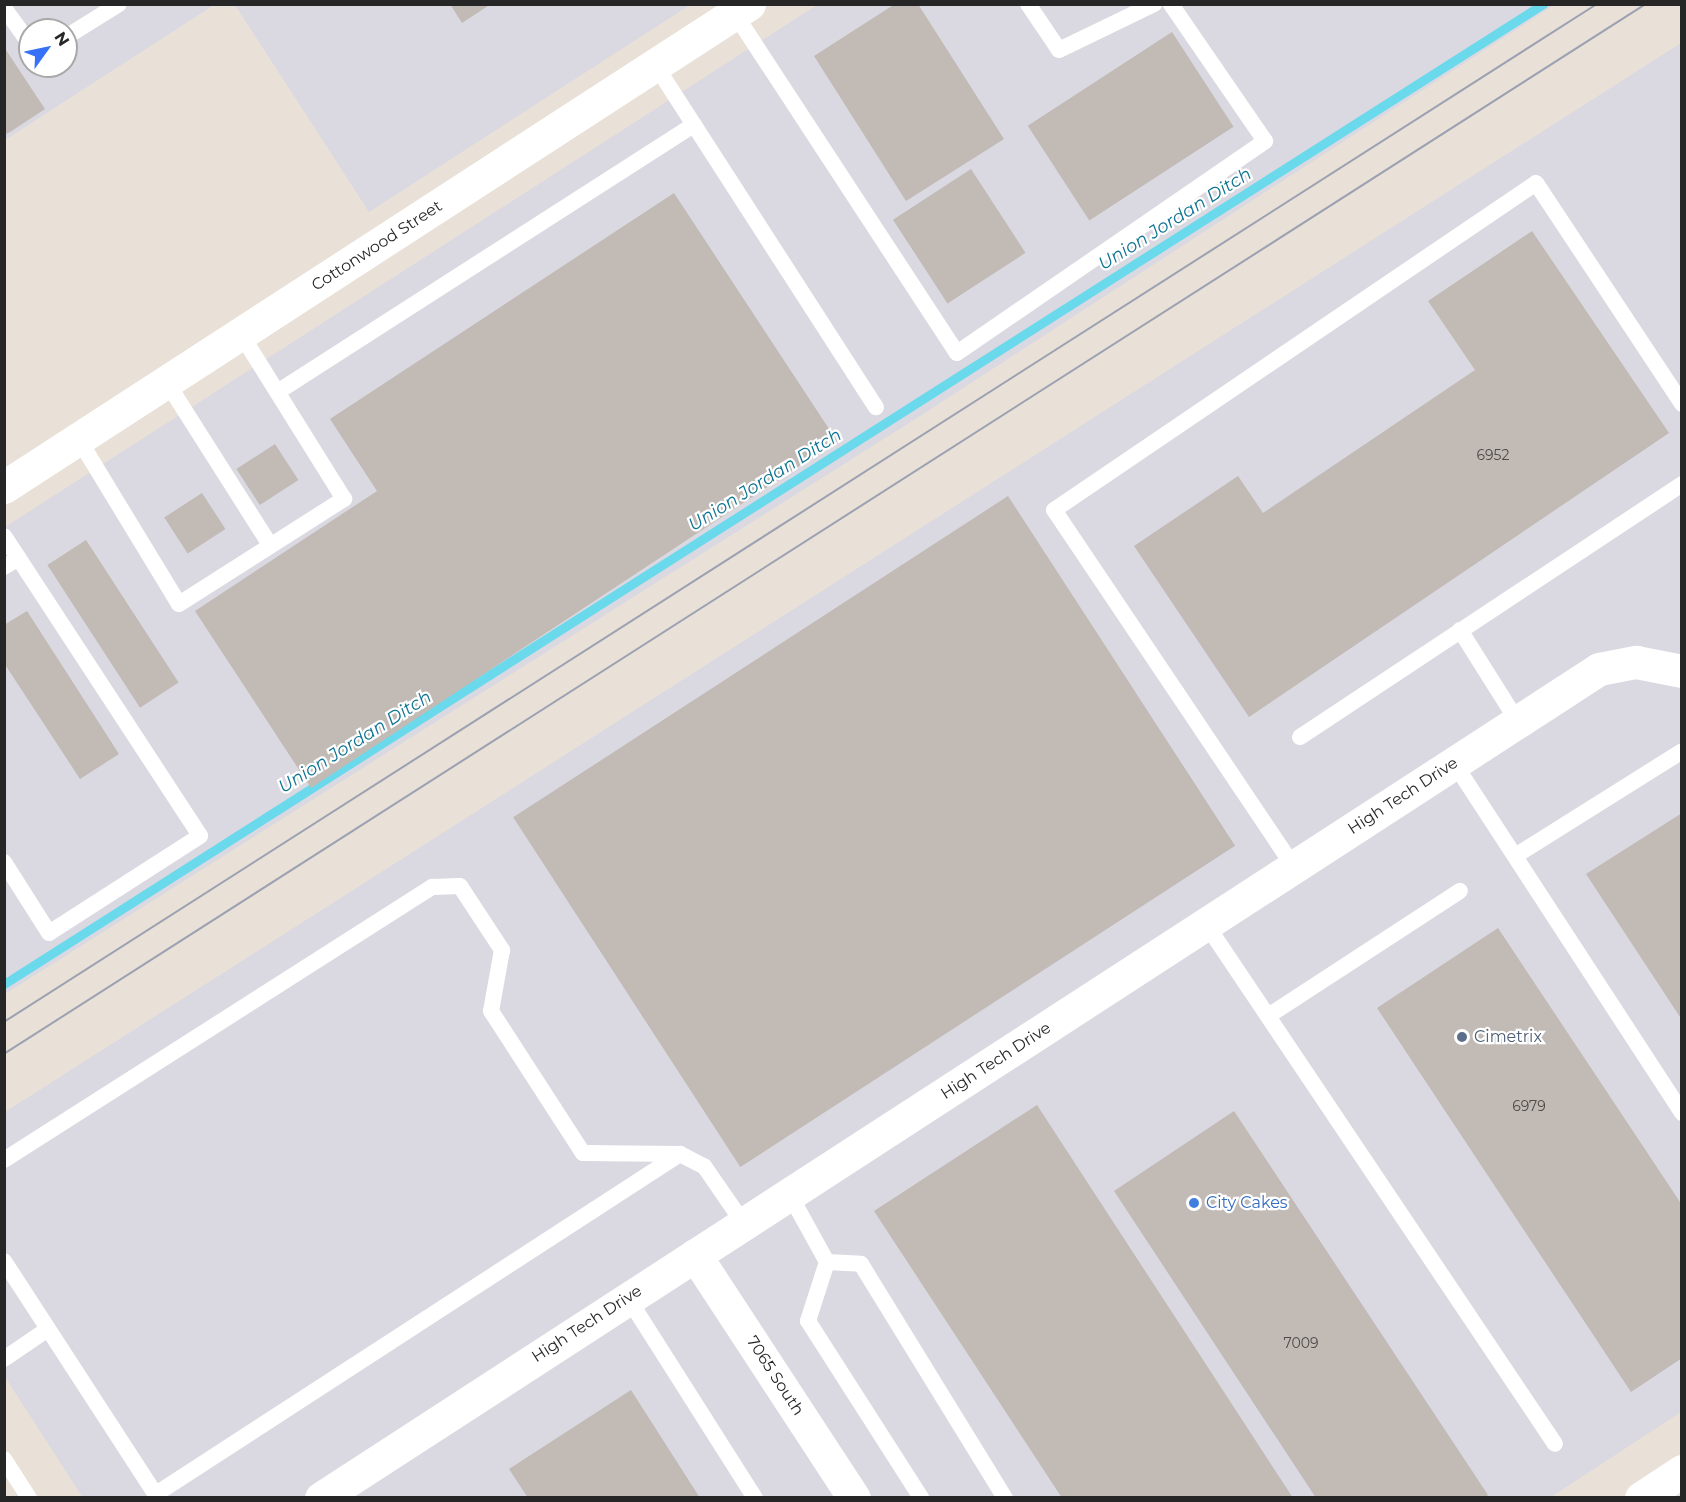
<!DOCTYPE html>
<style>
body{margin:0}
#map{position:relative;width:1686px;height:1502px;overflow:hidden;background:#e9e0d7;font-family:Montserrat,sans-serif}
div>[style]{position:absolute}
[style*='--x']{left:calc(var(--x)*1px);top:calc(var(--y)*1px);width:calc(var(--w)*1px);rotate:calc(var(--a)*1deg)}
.industrial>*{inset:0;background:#dad9e1}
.stream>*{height:9px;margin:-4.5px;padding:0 4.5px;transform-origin:4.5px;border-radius:4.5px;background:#6ad9ec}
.building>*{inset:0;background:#c1bab5;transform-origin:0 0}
.lane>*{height:16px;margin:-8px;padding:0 8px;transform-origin:8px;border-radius:8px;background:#fff}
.street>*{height:33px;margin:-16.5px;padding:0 16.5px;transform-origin:16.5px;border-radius:16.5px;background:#fff}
.secondary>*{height:33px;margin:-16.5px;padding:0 16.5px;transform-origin:16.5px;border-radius:16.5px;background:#fff}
.tram>*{height:1.5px;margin:-0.75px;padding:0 0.75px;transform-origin:0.75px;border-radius:0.75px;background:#9ba1b1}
.dots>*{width:16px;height:16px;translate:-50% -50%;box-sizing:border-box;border:3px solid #fff;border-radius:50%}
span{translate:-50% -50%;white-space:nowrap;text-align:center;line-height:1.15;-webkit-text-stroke:4.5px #fff;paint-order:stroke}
.number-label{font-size:14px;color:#4d4b4a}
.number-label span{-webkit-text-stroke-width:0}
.street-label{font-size:16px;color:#262626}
.service-label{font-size:16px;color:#4e5e75}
.left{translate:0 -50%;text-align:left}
.shop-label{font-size:16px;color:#366cbe}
.water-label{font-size:18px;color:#0e7493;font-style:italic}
.frame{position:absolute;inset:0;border:6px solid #262626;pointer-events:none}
.north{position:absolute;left:18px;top:18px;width:60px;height:60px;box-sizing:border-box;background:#fff;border:2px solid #a8a8a8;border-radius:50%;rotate:57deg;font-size:16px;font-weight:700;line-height:24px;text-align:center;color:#262626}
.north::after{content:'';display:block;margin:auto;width:21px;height:27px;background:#3771f7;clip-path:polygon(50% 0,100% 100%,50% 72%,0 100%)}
</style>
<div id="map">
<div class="industrial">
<div style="clip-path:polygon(evenodd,5px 5px,214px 5px,5px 140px,5px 5px,30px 30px,66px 30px,66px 66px,30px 66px,30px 30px)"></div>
<div style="clip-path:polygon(235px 5px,690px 5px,369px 212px)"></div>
<div style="clip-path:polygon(817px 5px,1554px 5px,920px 416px,5px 994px,5px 527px)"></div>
<div style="clip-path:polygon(1681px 43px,1681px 1412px,1551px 1497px,83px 1498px,5px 1377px,5px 1112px)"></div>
</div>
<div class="stream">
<div style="--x:4;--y:984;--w:1825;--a:-32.49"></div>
</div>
<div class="building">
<div style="clip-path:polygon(450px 4px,491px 4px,462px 23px)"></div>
<div style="clip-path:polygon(895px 4px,918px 4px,1004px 139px,906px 201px,814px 56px)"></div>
<div style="left:1172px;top:32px;width:113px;height:172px;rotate:57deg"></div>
<div style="clip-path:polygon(4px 47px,45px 109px,7px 134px,4px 130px)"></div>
<div style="left:971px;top:169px;width:100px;height:93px;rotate:57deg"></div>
<div style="clip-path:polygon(674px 193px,837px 441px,311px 788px,195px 611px,377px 491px,330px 419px)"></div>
<div style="clip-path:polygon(1532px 231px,1669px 433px,1249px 717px,1134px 546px,1238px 476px,1263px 513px,1475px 370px,1428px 301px)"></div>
<div style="left:275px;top:444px;width:43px;height:46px;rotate:57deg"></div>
<div style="left:202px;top:493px;width:43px;height:45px;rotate:57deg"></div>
<div style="left:1008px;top:496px;width:417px;height:590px;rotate:57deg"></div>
<div style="left:86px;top:540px;width:170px;height:46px;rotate:57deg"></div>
<div style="clip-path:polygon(27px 611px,119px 754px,80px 779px,4px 663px,4px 625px)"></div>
<div style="clip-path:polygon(1682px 813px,1682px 1020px,1586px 874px)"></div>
<div style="clip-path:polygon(1498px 928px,1682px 1205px,1682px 1358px,1631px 1392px,1377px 1008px)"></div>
<div style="clip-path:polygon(1037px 1105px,1293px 1498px,1062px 1498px,874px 1211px)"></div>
<div style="clip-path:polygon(1234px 1111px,1488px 1495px,1485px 1498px,1316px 1498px,1114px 1191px)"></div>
<div style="clip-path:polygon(631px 1390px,700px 1498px,528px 1498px,509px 1469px)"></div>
</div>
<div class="lane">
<div style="--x:1028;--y:4;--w:55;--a:56"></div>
<div style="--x:1059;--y:50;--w:106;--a:-25.8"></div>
<div style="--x:4;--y:8;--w:34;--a:54"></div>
<div style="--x:24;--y:36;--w:6;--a:18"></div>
<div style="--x:735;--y:14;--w:405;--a:56.8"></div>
<div style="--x:957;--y:353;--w:374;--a:-34.5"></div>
<div style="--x:1265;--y:141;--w:166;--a:-124.5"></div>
<div style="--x:66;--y:37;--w:62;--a:-31.9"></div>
<div style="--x:656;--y:66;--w:406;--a:57.2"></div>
<div style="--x:166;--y:381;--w:194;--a:57.6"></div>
<div style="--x:279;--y:391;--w:493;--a:-32.7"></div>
<div style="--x:78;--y:438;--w:194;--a:58.7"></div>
<div style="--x:179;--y:604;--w:196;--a:-32.5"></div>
<div style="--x:344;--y:499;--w:195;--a:-122"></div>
<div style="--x:4;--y:536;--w:358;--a:56.8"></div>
<div style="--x:200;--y:836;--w:179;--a:147.3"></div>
<div style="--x:49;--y:933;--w:84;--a:-122.4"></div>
<div style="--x:4;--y:567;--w:17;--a:-31"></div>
<div style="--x:1460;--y:630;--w:109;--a:57.8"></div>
<div style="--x:1300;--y:737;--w:458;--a:-33.5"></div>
<div style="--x:1454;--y:763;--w:418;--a:56.9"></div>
<div style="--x:1515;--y:856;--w:196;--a:-32.1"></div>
<div style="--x:1294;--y:867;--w:430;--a:-123.9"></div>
<div style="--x:1054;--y:510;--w:582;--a:-34.15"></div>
<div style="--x:1536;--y:183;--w:265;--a:56.5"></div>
<div style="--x:1206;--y:924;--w:626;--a:56.13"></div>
<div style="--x:1268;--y:1016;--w:229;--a:-33.1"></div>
<div style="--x:4;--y:1160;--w:508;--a:-32.53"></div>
<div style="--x:432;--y:887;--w:28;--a:-2"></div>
<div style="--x:460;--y:886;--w:77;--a:56.7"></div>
<div style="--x:502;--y:950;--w:62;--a:100.2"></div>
<div style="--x:491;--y:1011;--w:169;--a:57.1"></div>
<div style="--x:583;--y:1153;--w:97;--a:0.6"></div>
<div style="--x:680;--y:1154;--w:27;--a:27"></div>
<div style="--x:704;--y:1166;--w:70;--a:55.4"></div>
<div style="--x:790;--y:1195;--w:77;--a:61.1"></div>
<div style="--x:827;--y:1262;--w:34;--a:3"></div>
<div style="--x:861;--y:1264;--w:275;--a:58.4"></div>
<div style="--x:4;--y:1261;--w:283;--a:57"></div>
<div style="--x:827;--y:1262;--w:62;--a:107.9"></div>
<div style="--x:808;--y:1321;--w:210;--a:57.4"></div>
<div style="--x:628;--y:1298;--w:237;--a:57.6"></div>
<div style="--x:4;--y:1359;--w:53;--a:-34.3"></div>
<div style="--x:4;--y:1459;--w:46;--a:57.3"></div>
<div style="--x:156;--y:1494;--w:625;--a:-32.98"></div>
</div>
<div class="street">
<div style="--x:695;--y:1255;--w:290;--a:56.8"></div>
<div style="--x:321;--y:1498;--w:1523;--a:-32.97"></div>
<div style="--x:1599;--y:669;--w:38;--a:-11"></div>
<div style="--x:1636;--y:662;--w:47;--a:11.1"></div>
<div style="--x:1641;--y:1498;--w:49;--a:-33.4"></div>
</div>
<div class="secondary">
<div style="--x:4;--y:487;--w:888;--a:-32.96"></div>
</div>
<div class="tram">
<div style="--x:4;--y:1022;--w:1890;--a:-32.58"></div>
<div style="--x:4;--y:1054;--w:1949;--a:-32.6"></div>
</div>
<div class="dots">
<div style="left:1462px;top:1037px;background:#5c6f8a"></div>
<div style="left:1194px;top:1203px;background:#3f7fe0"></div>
</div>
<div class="number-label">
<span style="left:1493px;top:455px">6952</span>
<span style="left:1529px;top:1106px">6979</span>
<span style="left:1301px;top:1343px">7009</span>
</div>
<div class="street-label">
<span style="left:377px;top:246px;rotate:-33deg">Cottonwood Street</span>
<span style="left:1403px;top:796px;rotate:-33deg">High Tech Drive</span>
<span style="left:996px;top:1061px;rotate:-33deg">High Tech Drive</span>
<span style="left:587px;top:1324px;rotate:-33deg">High Tech Drive</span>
<span style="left:775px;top:1376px;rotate:57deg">7065 South</span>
</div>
<div class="service-label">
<span class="left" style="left:1474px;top:1037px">Cimetrix</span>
</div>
<div class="shop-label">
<span class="left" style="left:1206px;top:1203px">City Cakes</span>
</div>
<div class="water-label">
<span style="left:1175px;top:219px;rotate:-32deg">Union Jordan Ditch</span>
<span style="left:765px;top:480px;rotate:-32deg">Union Jordan Ditch</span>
<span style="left:355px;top:742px;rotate:-32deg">Union Jordan Ditch</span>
</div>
<div class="frame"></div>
<div class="north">N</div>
</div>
